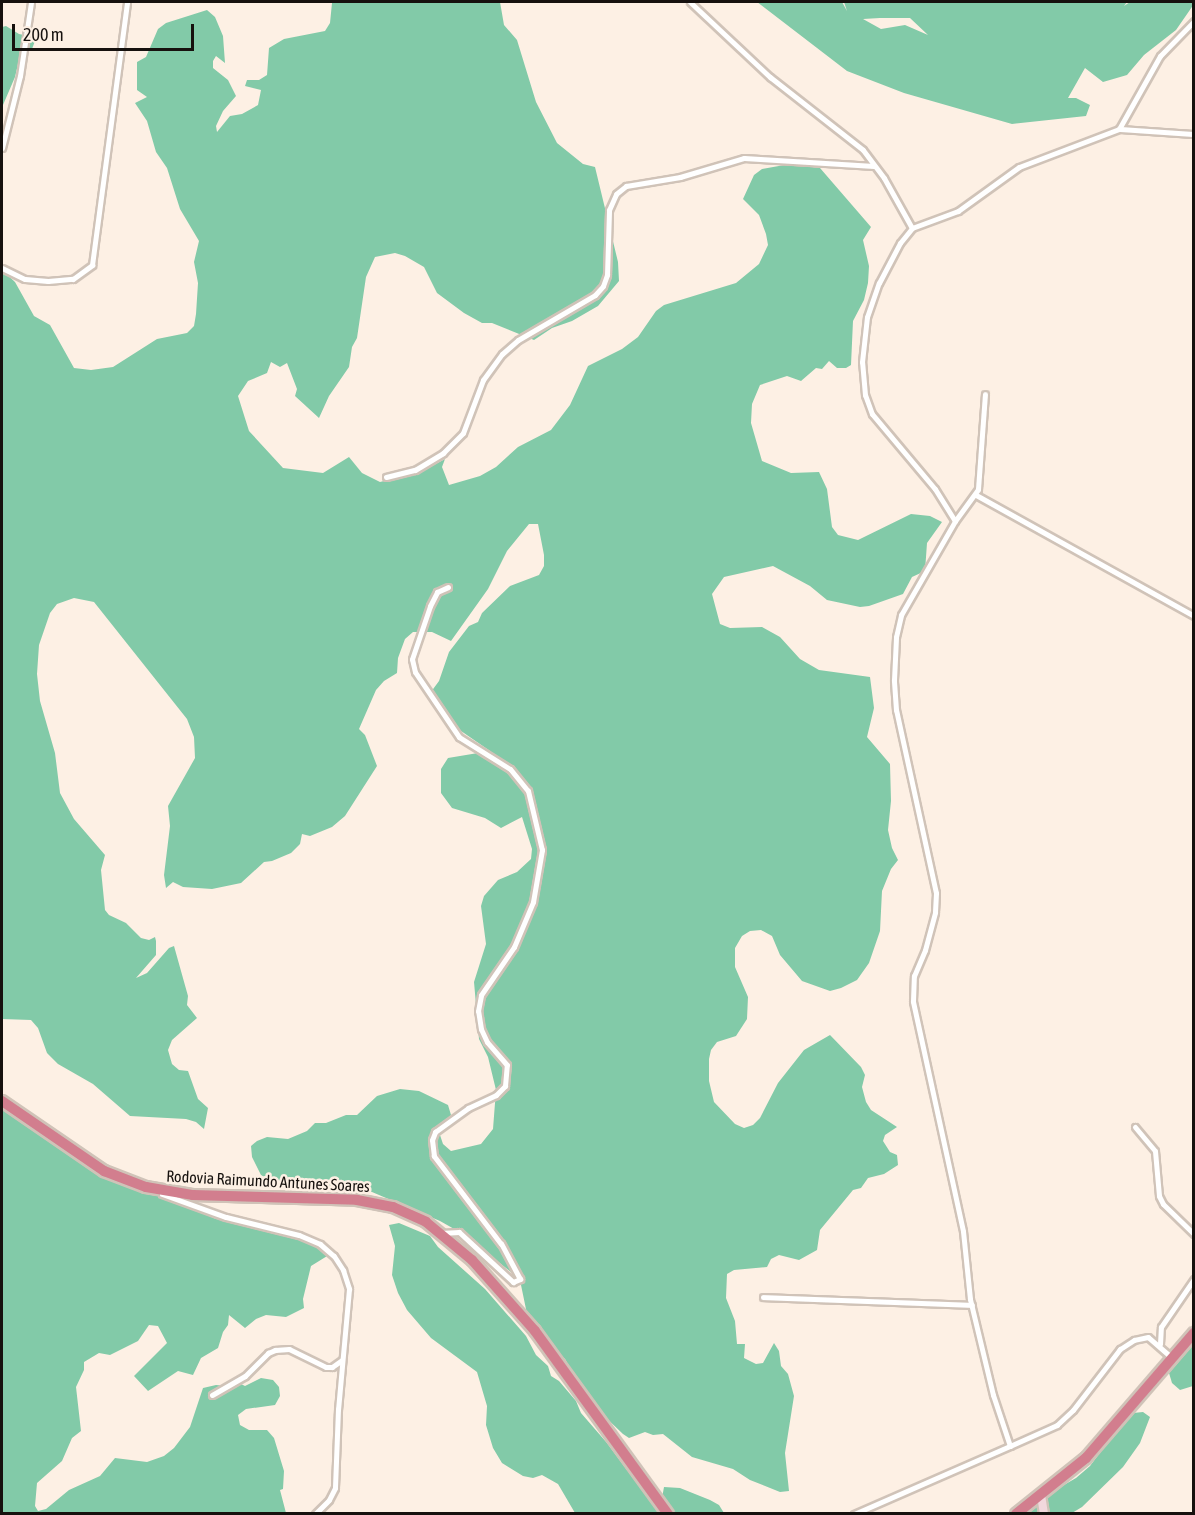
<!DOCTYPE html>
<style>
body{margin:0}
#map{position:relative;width:1195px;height:1515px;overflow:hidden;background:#fdf0e4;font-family:"Asap Condensed",sans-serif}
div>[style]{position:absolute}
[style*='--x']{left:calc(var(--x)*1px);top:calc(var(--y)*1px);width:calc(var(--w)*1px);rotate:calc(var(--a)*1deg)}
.forest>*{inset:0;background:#82caa8}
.roads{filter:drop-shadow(2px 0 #d0c3b8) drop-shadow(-2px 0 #d0c3b8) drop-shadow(0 2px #d0c3b8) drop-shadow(0 -2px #d0c3b8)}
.street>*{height:5px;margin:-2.5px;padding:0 2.5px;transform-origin:2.5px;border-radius:2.5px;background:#fff}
.secondary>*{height:8px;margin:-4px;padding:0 4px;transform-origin:4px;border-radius:4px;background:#f2d8dd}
.highway>*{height:10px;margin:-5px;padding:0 5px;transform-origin:5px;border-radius:5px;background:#d27e8e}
span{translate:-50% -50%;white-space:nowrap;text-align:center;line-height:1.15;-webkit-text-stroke:5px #fdf0e4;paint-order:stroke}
.street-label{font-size:16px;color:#16110e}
.frame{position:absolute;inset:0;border:3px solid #16110e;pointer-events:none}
.scale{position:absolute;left:12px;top:24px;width:182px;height:27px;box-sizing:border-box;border:3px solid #16110e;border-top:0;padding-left:8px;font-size:18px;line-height:21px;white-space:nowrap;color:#16110e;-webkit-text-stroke:4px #fdf0e4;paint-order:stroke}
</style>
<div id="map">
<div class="forest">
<div style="clip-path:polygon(338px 2px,500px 2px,504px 25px,517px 40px,536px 102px,557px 143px,583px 164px,595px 167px,618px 262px,619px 281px,598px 306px,572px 321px,552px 328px,534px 340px,492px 323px,482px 323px,464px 313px,437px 293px,424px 267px,405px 256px,395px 253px,375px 257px,366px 277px,357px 338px,352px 347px,349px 367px,329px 396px,319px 418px,295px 396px,297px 389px,287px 363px,280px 367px,271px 362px,267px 373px,248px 381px,238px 396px,249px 431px,283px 468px,323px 473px,349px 457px,362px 473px,380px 482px,420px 472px,445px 459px,442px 467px,449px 485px,480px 476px,496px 467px,518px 447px,551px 430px,570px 405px,588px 366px,622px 349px,638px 337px,656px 311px,664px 305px,736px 283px,759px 264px,768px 245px,766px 234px,759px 215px,743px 199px,754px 175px,762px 169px,790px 164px,820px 168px,871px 227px,863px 240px,869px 266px,868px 283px,864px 300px,853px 321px,851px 365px,846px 368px,837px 368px,829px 361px,822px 369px,816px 368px,801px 381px,787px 376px,760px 385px,752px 404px,751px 423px,762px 461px,791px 473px,819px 472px,827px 489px,832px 527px,838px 535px,858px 540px,911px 514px,930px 516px,942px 522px,927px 543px,925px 571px,912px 577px,903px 594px,869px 606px,860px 607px,827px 600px,810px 586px,773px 566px,724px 577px,712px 594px,720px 624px,730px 628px,762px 627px,780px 637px,800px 659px,819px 670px,870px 677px,874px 708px,867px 737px,890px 764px,891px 801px,888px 830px,892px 848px,898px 860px,891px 869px,882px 891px,880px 931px,869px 963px,857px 980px,841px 988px,830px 991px,802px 981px,780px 955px,772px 936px,761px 930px,750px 931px,742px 936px,735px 948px,735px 967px,748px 997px,747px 1019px,736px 1036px,717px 1042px,711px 1050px,709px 1059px,709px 1081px,714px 1102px,735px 1124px,744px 1128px,753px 1125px,760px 1118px,778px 1083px,804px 1050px,830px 1035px,861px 1067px,865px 1075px,862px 1087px,866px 1102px,871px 1110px,897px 1127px,885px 1135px,883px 1141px,890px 1152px,897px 1155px,898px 1165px,884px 1174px,868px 1178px,861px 1188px,853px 1190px,820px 1230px,817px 1250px,799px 1260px,779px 1255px,771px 1259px,767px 1267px,734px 1270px,727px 1274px,726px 1298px,735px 1321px,737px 1344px,745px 1344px,744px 1358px,756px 1364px,763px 1363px,774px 1343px,779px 1351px,781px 1366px,788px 1374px,794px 1396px,785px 1453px,789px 1491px,780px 1492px,750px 1480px,733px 1469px,692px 1457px,663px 1434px,653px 1435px,645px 1432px,629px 1438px,623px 1434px,601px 1413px,577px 1382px,565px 1359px,550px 1347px,527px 1314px,521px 1285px,516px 1276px,463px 1234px,440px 1221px,372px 1192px,313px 1185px,287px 1186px,271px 1181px,261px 1175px,252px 1157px,251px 1146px,257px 1141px,267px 1137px,288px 1139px,307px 1131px,315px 1123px,326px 1123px,346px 1115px,357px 1115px,377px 1096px,400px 1089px,419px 1091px,448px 1105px,451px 1115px,439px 1132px,443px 1144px,451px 1151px,481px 1144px,493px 1129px,496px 1090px,488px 1057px,479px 1039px,474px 982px,486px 944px,481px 906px,484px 896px,498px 880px,517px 872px,531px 859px,532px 849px,522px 817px,501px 828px,485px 818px,452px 808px,441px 793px,441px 769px,448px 758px,490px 751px,448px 722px,428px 696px,439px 681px,449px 652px,469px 626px,478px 622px,482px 613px,510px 586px,539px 575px,544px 566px,544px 555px,538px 524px,529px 524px,507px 551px,488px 589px,451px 641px,432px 632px,413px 632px,405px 639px,398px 658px,397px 673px,384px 681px,376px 690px,359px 729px,365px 735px,377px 766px,345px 816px,332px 827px,310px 836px,302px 834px,300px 844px,291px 853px,272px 861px,264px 862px,241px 883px,212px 889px,183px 887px,173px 882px,166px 888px,164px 875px,170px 826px,168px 806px,195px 758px,194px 737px,187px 719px,94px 602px,74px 598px,57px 604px,50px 613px,39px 645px,37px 674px,40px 701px,55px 753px,60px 793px,74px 819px,105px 855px,101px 870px,105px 910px,109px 915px,126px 923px,141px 938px,149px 940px,155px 937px,156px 941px,156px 955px,136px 978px,147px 973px,169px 948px,174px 946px,188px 996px,187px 1005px,197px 1018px,172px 1040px,168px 1050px,172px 1064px,179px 1070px,188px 1071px,198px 1099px,208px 1108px,204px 1129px,196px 1122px,186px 1119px,130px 1116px,93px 1084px,58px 1064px,47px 1053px,38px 1028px,31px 1020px,2px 1019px,2px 270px,15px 282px,34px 316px,50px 325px,74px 368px,91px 370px,113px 367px,157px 339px,187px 333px,194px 326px,196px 314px,198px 283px,194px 262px,199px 241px,180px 209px,167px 168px,156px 152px,147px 121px,135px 103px,147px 97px,137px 90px,137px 62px,146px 57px,158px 29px,166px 23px,207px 10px,215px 17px,223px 36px,225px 63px,216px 56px,213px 61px,213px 68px,228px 80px,236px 96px,223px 111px,216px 126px,217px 132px,230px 116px,242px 114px,258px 105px,261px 90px,245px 86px,247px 80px,259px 80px,267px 75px,269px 48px,284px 39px,325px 31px,330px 23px,332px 3px)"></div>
<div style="clip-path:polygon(evenodd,757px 2px,842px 2px,847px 11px,844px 2px,1127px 2px,1124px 6px,1130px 2px,1193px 2px,1194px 4px,1176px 30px,1144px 55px,1127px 75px,1103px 82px,1085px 68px,1068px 98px,1076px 98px,1090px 105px,1086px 116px,1012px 124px,904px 93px,847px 71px,757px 2px,880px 18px,910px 18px,928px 35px,905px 25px,881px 29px,863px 19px,880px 18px)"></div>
<div style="clip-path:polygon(6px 26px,19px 34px,29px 36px,35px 41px,32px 49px,20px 56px,15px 77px,3px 105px,2px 141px,2px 27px)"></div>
<div style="clip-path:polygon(2px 1104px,57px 1143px,165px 1196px,216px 1219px,254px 1222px,329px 1246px,332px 1253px,311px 1266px,303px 1299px,304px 1308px,286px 1317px,266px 1315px,256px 1319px,245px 1328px,229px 1315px,228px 1325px,223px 1332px,218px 1348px,201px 1358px,193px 1375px,178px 1371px,148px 1391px,134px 1376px,167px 1343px,158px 1326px,149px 1325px,138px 1341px,110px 1355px,99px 1353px,84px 1362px,84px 1370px,76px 1387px,81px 1431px,72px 1438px,62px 1461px,37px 1483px,35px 1506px,38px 1511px,46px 1509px,69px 1490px,100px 1476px,115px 1458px,147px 1462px,164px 1456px,174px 1448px,190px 1427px,203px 1388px,216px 1385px,226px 1386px,233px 1380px,245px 1386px,261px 1378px,273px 1380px,279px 1387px,280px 1396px,275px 1405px,246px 1409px,238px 1415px,240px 1425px,249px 1430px,267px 1430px,274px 1438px,284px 1471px,283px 1489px,280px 1490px,286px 1513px,2px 1513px)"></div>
<div style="clip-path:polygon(399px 1223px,430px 1236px,438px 1247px,485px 1289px,526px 1336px,536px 1355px,548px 1366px,551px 1376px,559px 1381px,576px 1401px,581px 1413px,607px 1443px,656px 1509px,660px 1509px,664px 1487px,680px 1488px,710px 1500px,719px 1505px,724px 1513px,575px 1513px,558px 1484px,542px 1475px,533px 1478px,523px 1476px,502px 1463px,493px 1448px,486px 1425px,487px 1406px,477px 1372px,431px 1338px,407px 1310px,398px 1293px,392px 1275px,395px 1246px,389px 1225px)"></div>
<div style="clip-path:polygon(1193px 1345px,1193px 1386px,1180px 1390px,1172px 1383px,1169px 1373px)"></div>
<div style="clip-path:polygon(1143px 1412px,1150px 1417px,1140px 1443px,1123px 1467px,1082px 1507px,1072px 1513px,1014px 1514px,1076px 1478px,1090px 1466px,1125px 1419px,1133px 1413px)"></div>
</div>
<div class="roads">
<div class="street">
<div style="--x:690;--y:2;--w:110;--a:43.2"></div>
<div style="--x:770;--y:77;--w:118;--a:38.1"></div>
<div style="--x:863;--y:150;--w:35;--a:53"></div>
<div style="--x:884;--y:178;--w:57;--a:60.8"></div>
<div style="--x:1119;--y:129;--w:75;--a:3.8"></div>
<div style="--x:2;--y:148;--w:74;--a:-76"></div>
<div style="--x:20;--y:76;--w:75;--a:-81.5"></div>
<div style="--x:2;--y:268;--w:25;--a:26"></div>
<div style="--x:25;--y:279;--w:23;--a:5"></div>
<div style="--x:48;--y:281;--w:25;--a:-5"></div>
<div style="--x:73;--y:279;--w:24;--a:-36"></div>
<div style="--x:92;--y:265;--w:265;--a:-82.4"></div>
<div style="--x:386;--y:477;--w:30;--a:-14"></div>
<div style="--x:415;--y:470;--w:33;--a:-31"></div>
<div style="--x:443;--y:453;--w:28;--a:-45"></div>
<div style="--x:463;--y:433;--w:57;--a:-69.3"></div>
<div style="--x:483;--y:380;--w:32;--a:-54"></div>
<div style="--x:502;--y:354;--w:21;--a:-41"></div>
<div style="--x:518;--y:340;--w:89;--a:-30.3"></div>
<div style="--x:595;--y:295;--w:12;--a:-48"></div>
<div style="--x:603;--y:286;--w:12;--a:-70"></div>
<div style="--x:607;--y:275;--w:65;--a:-88.2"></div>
<div style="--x:609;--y:210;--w:17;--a:-66"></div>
<div style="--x:616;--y:194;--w:13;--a:-39"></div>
<div style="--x:626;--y:186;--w:55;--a:-9.5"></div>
<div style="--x:680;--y:177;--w:67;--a:-16.5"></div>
<div style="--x:744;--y:158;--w:130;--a:3.5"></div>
<div style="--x:976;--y:495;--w:249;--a:29"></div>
<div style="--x:955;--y:521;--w:39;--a:-54"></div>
<div style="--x:978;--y:489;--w:95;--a:-85.8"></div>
<div style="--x:1135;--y:1127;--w:31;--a:50"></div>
<div style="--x:1155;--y:1151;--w:45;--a:84.9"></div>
<div style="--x:1159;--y:1196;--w:9;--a:63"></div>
<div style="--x:1163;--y:1204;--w:43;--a:44.1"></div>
<div style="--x:162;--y:1194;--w:68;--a:19.8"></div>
<div style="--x:226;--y:1217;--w:75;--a:13.9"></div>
<div style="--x:299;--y:1235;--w:23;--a:23"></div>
<div style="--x:320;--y:1244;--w:18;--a:41"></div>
<div style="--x:334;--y:1256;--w:17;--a:57"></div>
<div style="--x:343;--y:1270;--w:20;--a:72"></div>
<div style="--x:349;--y:1289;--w:121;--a:95.2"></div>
<div style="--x:338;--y:1409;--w:79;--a:92.2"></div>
<div style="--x:335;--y:1488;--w:13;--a:117"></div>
<div style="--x:329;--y:1500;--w:20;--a:135"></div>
<div style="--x:441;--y:1233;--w:18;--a:-3"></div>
<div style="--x:459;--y:1232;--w:74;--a:42.8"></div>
<div style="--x:513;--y:1282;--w:8;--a:-23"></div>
<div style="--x:520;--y:1279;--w:40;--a:-118"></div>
<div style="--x:501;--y:1244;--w:111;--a:-127.3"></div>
<div style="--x:434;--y:1156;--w:16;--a:-97"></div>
<div style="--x:432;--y:1140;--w:9;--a:-69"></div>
<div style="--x:435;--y:1132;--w:41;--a:-36"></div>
<div style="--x:468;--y:1108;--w:31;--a:-25"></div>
<div style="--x:496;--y:1095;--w:13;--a:-45"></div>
<div style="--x:505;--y:1086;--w:21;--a:-85"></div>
<div style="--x:507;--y:1065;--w:30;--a:-131"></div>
<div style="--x:487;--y:1042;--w:14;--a:-115"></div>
<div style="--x:481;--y:1029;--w:18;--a:-99"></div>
<div style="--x:478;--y:1011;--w:16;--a:-79"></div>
<div style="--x:481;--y:995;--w:58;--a:-55.5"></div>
<div style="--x:514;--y:947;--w:49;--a:-67.1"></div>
<div style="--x:533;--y:902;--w:53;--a:-80.2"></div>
<div style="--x:542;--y:850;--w:61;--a:-103.3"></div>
<div style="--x:528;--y:791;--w:28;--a:-129"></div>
<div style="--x:510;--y:769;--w:60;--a:-147.9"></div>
<div style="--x:459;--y:737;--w:78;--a:-124.1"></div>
<div style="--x:415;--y:672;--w:13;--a:-103"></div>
<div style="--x:412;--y:659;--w:56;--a:-71.2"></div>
<div style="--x:430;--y:606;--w:16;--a:-63"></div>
<div style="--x:437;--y:592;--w:12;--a:-24"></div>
<div style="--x:763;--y:1297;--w:209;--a:2.2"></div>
<div style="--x:1160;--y:1344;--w:17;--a:-87"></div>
<div style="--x:1161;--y:1327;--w:58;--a:-55.5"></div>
<div style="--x:1171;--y:1357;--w:30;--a:-139"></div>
<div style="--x:1148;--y:1337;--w:14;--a:168"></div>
<div style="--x:1134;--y:1340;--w:17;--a:147"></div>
<div style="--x:1120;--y:1349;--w:77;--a:127.6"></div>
<div style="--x:1073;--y:1410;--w:22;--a:137"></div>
<div style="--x:1057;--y:1425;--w:51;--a:155.9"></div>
<div style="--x:1010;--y:1446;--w:54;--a:-108.4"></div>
<div style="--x:993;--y:1395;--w:99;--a:-103.5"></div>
<div style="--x:970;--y:1299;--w:68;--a:-95.9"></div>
<div style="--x:963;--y:1231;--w:235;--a:-102.3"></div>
<div style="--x:913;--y:1001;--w:25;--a:-88"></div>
<div style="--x:914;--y:976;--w:28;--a:-67"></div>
<div style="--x:925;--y:950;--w:39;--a:-75"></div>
<div style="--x:935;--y:912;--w:19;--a:-87"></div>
<div style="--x:936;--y:893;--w:187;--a:-102.3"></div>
<div style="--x:896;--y:710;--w:30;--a:-94"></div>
<div style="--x:894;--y:680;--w:43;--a:-87.3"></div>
<div style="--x:896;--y:637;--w:23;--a:-77"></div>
<div style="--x:901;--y:615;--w:108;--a:-60.1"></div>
<div style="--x:955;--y:521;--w:38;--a:-122"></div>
<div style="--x:935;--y:489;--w:98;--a:-130"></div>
<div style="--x:872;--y:414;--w:20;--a:-110"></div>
<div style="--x:865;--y:395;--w:33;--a:-95"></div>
<div style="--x:862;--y:362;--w:45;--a:-83.7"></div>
<div style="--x:867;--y:317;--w:36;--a:-71"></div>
<div style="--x:879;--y:283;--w:45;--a:-62.3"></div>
<div style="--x:900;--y:243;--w:19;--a:-51"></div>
<div style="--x:912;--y:228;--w:49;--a:-20.3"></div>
<div style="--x:958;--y:211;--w:75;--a:-35.8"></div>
<div style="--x:1019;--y:167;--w:107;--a:-20.8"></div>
<div style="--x:1119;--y:129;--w:84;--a:-60.7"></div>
<div style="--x:1160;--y:56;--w:49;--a:-45.8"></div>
<div style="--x:212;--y:1395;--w:38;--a:-30"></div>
<div style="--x:245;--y:1376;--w:33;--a:-45"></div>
<div style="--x:268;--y:1353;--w:8;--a:-23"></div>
<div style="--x:275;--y:1350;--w:14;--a:-4"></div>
<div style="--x:289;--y:1349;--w:41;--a:25.9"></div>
<div style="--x:326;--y:1367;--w:6;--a:0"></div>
<div style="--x:332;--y:1367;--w:12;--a:-35"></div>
<div style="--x:854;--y:1514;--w:170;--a:-23.6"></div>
</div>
<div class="secondary">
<div style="--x:1041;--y:1495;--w:19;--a:81"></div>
</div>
<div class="highway">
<div style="--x:2;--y:1101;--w:124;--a:34.5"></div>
<div style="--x:104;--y:1171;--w:45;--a:20.9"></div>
<div style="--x:146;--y:1187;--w:48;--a:9.7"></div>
<div style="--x:193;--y:1195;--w:164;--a:1.7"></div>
<div style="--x:357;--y:1200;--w:37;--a:11"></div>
<div style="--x:393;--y:1207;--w:36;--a:24"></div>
<div style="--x:426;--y:1222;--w:60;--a:39.6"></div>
<div style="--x:472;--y:1260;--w:95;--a:48.4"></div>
<div style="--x:535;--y:1331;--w:226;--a:54"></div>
<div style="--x:1016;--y:1514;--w:90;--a:-38.7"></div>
<div style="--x:1086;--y:1458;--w:165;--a:-49.2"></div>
</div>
</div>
<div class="street-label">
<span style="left:268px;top:1181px;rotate:3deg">Rodovia Raimundo Antunes Soares</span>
</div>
<div class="frame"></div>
<div class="scale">200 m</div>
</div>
